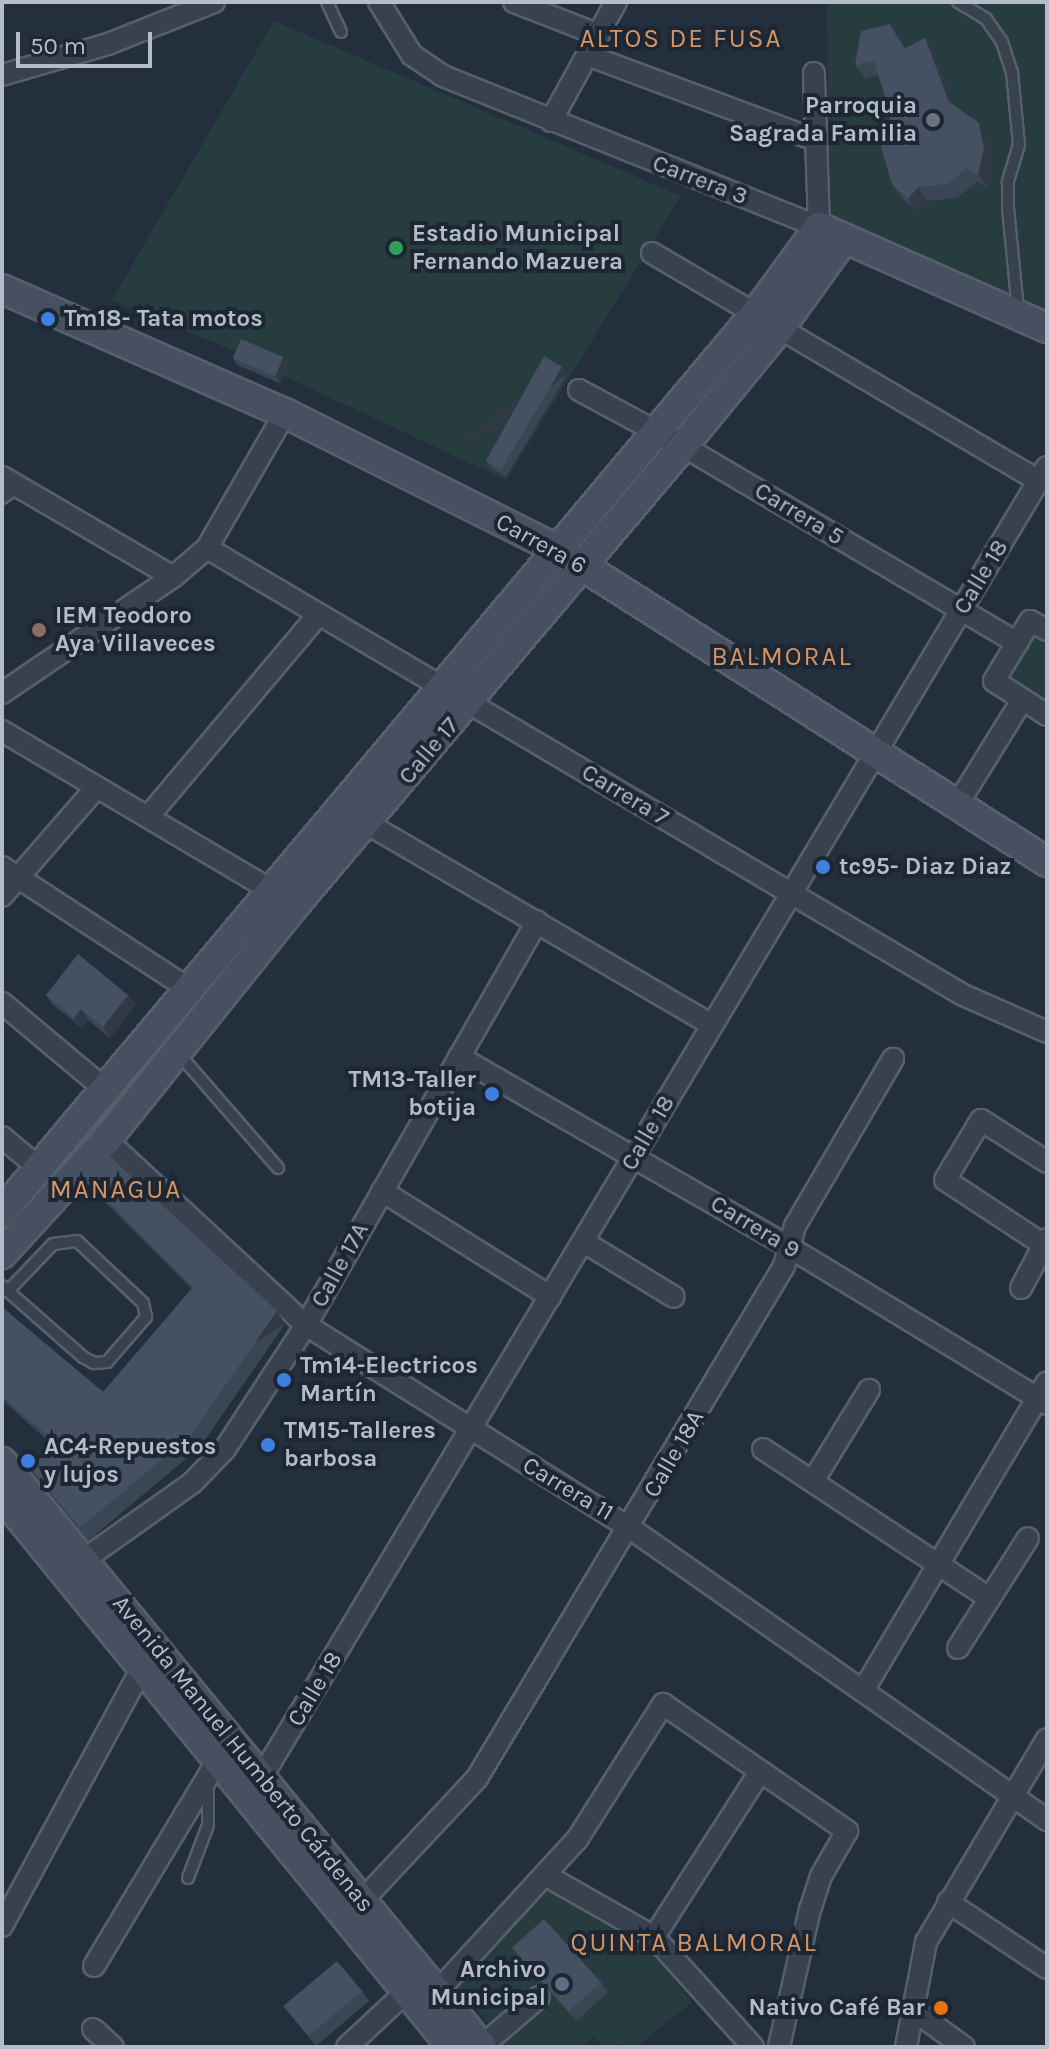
<!DOCTYPE html>
<meta charset="utf-8">
<style>
body{margin:0}
#map{position:relative;width:1049px;height:2049px;overflow:hidden;background:#242f3e;font-family:Karla,sans-serif}
div>[style]{position:absolute}
[style*='--x']{left:calc(var(--x)*1px);top:calc(var(--y)*1px);width:calc(var(--w)*1px);rotate:calc(var(--a)*1deg)}
.green>*{inset:0;background:#263c3f}
.roads{filter:drop-shadow(2px 0 #565f6c) drop-shadow(-2px 0 #565f6c) drop-shadow(0 2px #565f6c) drop-shadow(0 -2px #565f6c)}
.lane>*{height:10px;margin:-5px;padding:0 5px;transform-origin:5px;border-radius:5px;background:#38414e}
.street>*{height:20px;margin:-10px;padding:0 10px;transform-origin:10px;border-radius:10px;background:#38414e}
.secondary>*{height:28px;margin:-14px;padding:0 14px;transform-origin:14px;border-radius:14px;background:#465061}
.wall>*{inset:0;background:#3b4654}
.shaded-wall>*{inset:0;background:#303945;transform-origin:0 0}
.building>*{inset:0;background:#455162;transform-origin:0 0}
.dots>*{width:22px;height:22px;translate:-50% -50%;box-sizing:border-box;border:4px solid #1d2633;border-radius:50%}
span{translate:-50% -50%;white-space:nowrap;text-align:center;line-height:1.15;-webkit-text-stroke:8px #1d2633;paint-order:stroke}
.poi-label{font-size:24px;color:#b4bcc9;font-weight:700}
.right{translate:-100% -50%;text-align:right}
.left{translate:0 -50%;text-align:left}
.street-label{font-size:24px;color:#b4bcc9}
.neighbourhood-label{font-size:26px;color:#d59563;letter-spacing:2px}
.frame{position:absolute;inset:0;border:4px solid #b4bcc9;pointer-events:none}
.scale{position:absolute;left:16px;top:32px;width:136px;height:36px;box-sizing:border-box;border:4px solid #b4bcc9;border-top:0;padding-left:10px;font-size:24px;line-height:28px;white-space:nowrap;color:#b4bcc9;-webkit-text-stroke:6px #1d2633;paint-order:stroke}
</style>
<div id="map">
<div class="green">
<div style="clip-path:polygon(827px 2px,1047px 2px,1047px 311px,829px 215px)"></div>
<div style="clip-path:polygon(274px 21px,681px 196px,506px 480px,284px 376px,280px 383px,237px 365px,241px 354px,112px 300px)"></div>
<div style="clip-path:polygon(1033px 635px,1047px 643px,1047px 699px,1006px 680px)"></div>
<div style="clip-path:polygon(548px 1887px,640px 1939px,692px 2002px,636px 2047px,619px 2043px,603px 2047px,594px 2036px,582px 2047px,508px 2047px,456px 1984px)"></div>
</div>
<div class="roads">
<div class="lane">
<div style="--x:327;--y:2;--w:33;--a:65"></div>
<div style="--x:958;--y:2;--w:33;--a:31"></div>
<div style="--x:986;--y:19;--w:28;--a:55"></div>
<div style="--x:1002;--y:42;--w:32;--a:72"></div>
<div style="--x:1012;--y:72;--w:73;--a:84.5"></div>
<div style="--x:1019;--y:145;--w:39;--a:107"></div>
<div style="--x:1008;--y:182;--w:26;--a:90"></div>
<div style="--x:1008;--y:208;--w:102;--a:84.4"></div>
<div style="--x:2;--y:498;--w:20;--a:-33"></div>
<div style="--x:179;--y:1054;--w:151;--a:49"></div>
<div style="--x:2;--y:1286;--w:108;--a:41.2"></div>
<div style="--x:83;--y:1357;--w:13;--a:29"></div>
<div style="--x:94;--y:1363;--w:13;--a:-4"></div>
<div style="--x:107;--y:1362;--w:60;--a:-49.1"></div>
<div style="--x:146;--y:1317;--w:14;--a:-102"></div>
<div style="--x:143;--y:1303;--w:91;--a:-136.8"></div>
<div style="--x:77;--y:1241;--w:24;--a:173"></div>
<div style="--x:53;--y:1244;--w:65;--a:133.8"></div>
<div style="--x:188;--y:1878;--w:57;--a:-69.3"></div>
<div style="--x:208;--y:1825;--w:45;--a:-90"></div>
</div>
<div class="street">
<div style="--x:379;--y:2;--w:62;--a:58.1"></div>
<div style="--x:412;--y:55;--w:37;--a:34"></div>
<div style="--x:443;--y:76;--w:405;--a:21.9"></div>
<div style="--x:819;--y:227;--w:154;--a:-91.9"></div>
<div style="--x:514;--y:2;--w:91;--a:21.2"></div>
<div style="--x:587;--y:55;--w:244;--a:20.4"></div>
<div style="--x:2;--y:75;--w:110;--a:-16.3"></div>
<div style="--x:108;--y:44;--w:114;--a:-21.6"></div>
<div style="--x:551;--y:121;--w:136;--a:-61.4"></div>
<div style="--x:652;--y:253;--w:449;--a:30.5"></div>
<div style="--x:579;--y:390;--w:118;--a:28.3"></div>
<div style="--x:683;--y:446;--w:388;--a:30.5"></div>
<div style="--x:2;--y:477;--w:198;--a:30.3"></div>
<div style="--x:207;--y:548;--w:878;--a:30.59"></div>
<div style="--x:963;--y:995;--w:92;--a:23.8"></div>
<div style="--x:1047;--y:630;--w:19;--a:-152"></div>
<div style="--x:1030;--y:621;--w:70;--a:121"></div>
<div style="--x:994;--y:681;--w:63;--a:32.7"></div>
<div style="--x:2;--y:693;--w:207;--a:-34.2"></div>
<div style="--x:173;--y:577;--w:45;--a:-40.5"></div>
<div style="--x:207;--y:548;--w:156;--a:-60"></div>
<div style="--x:2;--y:731;--w:324;--a:30.6"></div>
<div style="--x:957;--y:805;--w:123;--a:-58.2"></div>
<div style="--x:148;--y:817;--w:264;--a:-49.9"></div>
<div style="--x:356;--y:817;--w:410;--a:30.3"></div>
<div style="--x:2;--y:867;--w:223;--a:33.1"></div>
<div style="--x:2;--y:896;--w:142;--a:-49"></div>
<div style="--x:2;--y:1003;--w:134;--a:39.9"></div>
<div style="--x:459;--y:1057;--w:381;--a:29.9"></div>
<div style="--x:789;--y:1247;--w:302;--a:31.3"></div>
<div style="--x:2;--y:1137;--w:50;--a:40.1"></div>
<div style="--x:106;--y:1140;--w:272;--a:42.8"></div>
<div style="--x:306;--y:1325;--w:382;--a:32.1"></div>
<div style="--x:630;--y:1528;--w:509;--a:35"></div>
<div style="--x:382;--y:1191;--w:199;--a:32.1"></div>
<div style="--x:584;--y:1242;--w:105;--a:31.4"></div>
<div style="--x:1044;--y:1245;--w:118;--a:-146.7"></div>
<div style="--x:945;--y:1180;--w:70;--a:-59"></div>
<div style="--x:981;--y:1120;--w:78;--a:32.5"></div>
<div style="--x:1021;--y:1288;--w:55;--a:-62"></div>
<div style="--x:763;--y:1449;--w:271;--a:33.4"></div>
<div style="--x:813;--y:1481;--w:107;--a:-58.4"></div>
<div style="--x:85;--y:1559;--w:131;--a:-35.4"></div>
<div style="--x:192;--y:1483;--w:47;--a:-45.9"></div>
<div style="--x:225;--y:1449;--w:148;--a:-56.8"></div>
<div style="--x:306;--y:1325;--w:465;--a:-60.2"></div>
<div style="--x:958;--y:1648;--w:130;--a:-57.5"></div>
<div style="--x:864;--y:1689;--w:357;--a:-59.2"></div>
<div style="--x:255;--y:1788;--w:1540;--a:-59.06"></div>
<div style="--x:545;--y:1875;--w:125;--a:29.6"></div>
<div style="--x:654;--y:1937;--w:148;--a:48"></div>
<div style="--x:362;--y:1901;--w:168;--a:-46.9"></div>
<div style="--x:477;--y:1778;--w:597;--a:-59.05"></div>
<div style="--x:784;--y:1266;--w:41;--a:-74.6"></div>
<div style="--x:795;--y:1226;--w:194;--a:-59.6"></div>
<div style="--x:948;--y:1902;--w:119;--a:33.7"></div>
<div style="--x:2;--y:1926;--w:296;--a:-61.5"></div>
<div style="--x:654;--y:1937;--w:196;--a:-57.3"></div>
<div style="--x:94;--y:1966;--w:240;--a:-59"></div>
<div style="--x:437;--y:1992;--w:209;--a:-47.5"></div>
<div style="--x:578;--y:1838;--w:159;--a:-57.6"></div>
<div style="--x:663;--y:1704;--w:224;--a:34.6"></div>
<div style="--x:847;--y:1831;--w:52;--a:120"></div>
<div style="--x:821;--y:1876;--w:35;--a:108"></div>
<div style="--x:810;--y:1909;--w:141;--a:102.7"></div>
<div style="--x:913;--y:2010;--w:63;--a:36"></div>
<div style="--x:93;--y:2029;--w:27;--a:42"></div>
<div style="--x:482;--y:2046;--w:75;--a:-40.7"></div>
<div style="--x:347;--y:2047;--w:81;--a:-43"></div>
<div style="--x:906;--y:2047;--w:107;--a:-79.2"></div>
<div style="--x:926;--y:1942;--w:236;--a:-59.2"></div>
</div>
<div class="secondary">
<div style="--x:2;--y:289;--w:309;--a:23.7"></div>
<div style="--x:285;--y:413;--w:303;--a:26.6"></div>
<div style="--x:556;--y:549;--w:582;--a:32.52"></div>
<div style="--x:2;--y:1212;--w:1173;--a:-50.01"></div>
<div style="--x:756;--y:313;--w:107;--a:-53.8"></div>
<div style="--x:819;--y:227;--w:249;--a:23.9"></div>
<div style="--x:2;--y:1254;--w:154;--a:-47.6"></div>
<div style="--x:106;--y:1140;--w:302;--a:-51.2"></div>
<div style="--x:295;--y:905;--w:601;--a:-49.79"></div>
<div style="--x:683;--y:446;--w:153;--a:-50.6"></div>
<div style="--x:780;--y:328;--w:110;--a:-54.3"></div>
<div style="--x:2;--y:1462;--w:757;--a:50.63"></div>
<div style="--x:2;--y:1496;--w:711;--a:50.76"></div>
</div>
</div>
<div class="wall">
<div style="clip-path:polygon(899px 38px,905px 48px,925px 38px,934px 51px,955px 106px,989px 137px,994px 162px,988px 189px,977px 181px,957px 198px,927px 201px,918px 212px,902px 198px,892px 184px,891px 115px,878px 75px,865px 79px,855px 65px)"></div>
<div style="clip-path:polygon(283px 357px,288px 364px,280px 383px,237px 365px,233px 358px)"></div>
<div style="clip-path:polygon(562px 367px,567px 374px,506px 477px,491px 468px,486px 461px)"></div>
<div style="clip-path:polygon(46px 995px,128px 995px,136px 1005px,110px 1038px,88px 1020px,82px 1028px,53px 1005px)"></div>
<div style="clip-path:polygon(84px 1177px,285px 1324px,200px 1447px,88px 1541px,30px 1468px,54px 1446px,2px 1400px,2px 1307px,103px 1392px,192px 1289px,93px 1190px)"></div>
<div style="clip-path:polygon(512px 1948px,601px 1982px,608px 1992px,576px 2021px,519px 1958px)"></div>
<div style="clip-path:polygon(362px 1991px,369px 2001px,316px 2046px,284px 2007px)"></div>
</div>
<div class="shaded-wall">
<div style="clip-path:polygon(925px 38px,934px 51px,959px 116px,949px 102px)"></div>
<div style="clip-path:polygon(979px 123px,989px 137px,994px 162px,988px 189px,978px 175px)"></div>
<div style="clip-path:polygon(918px 187px,927px 201px,918px 212px,908px 199px)"></div>
<div style="clip-path:polygon(283px 357px,288px 364px,280px 383px,275px 376px)"></div>
<div style="left:562px;top:367px;width:9px;height:120px;rotate:54deg"></div>
<div style="clip-path:polygon(128px 995px,136px 1005px,110px 1038px,103px 1027px)"></div>
<div style="clip-path:polygon(81px 1009px,88px 1020px,82px 1028px,74px 1018px)"></div>
<div style="left:277px;top:1311px;width:15px;height:151px;rotate:58deg"></div>
</div>
<div class="building">
<div style="clip-path:polygon(890px 24px,904px 49px,925px 38px,949px 102px,979px 123px,984px 149px,978px 175px,967px 168px,947px 184px,918px 187px,908px 199px,892px 184px,881px 147px,891px 115px,874px 61px,855px 65px,861px 31px)"></div>
<div style="left:241px;top:339px;width:46px;height:21px;rotate:23deg"></div>
<div style="clip-path:polygon(544px 356px,562px 367px,501px 470px,486px 461px)"></div>
<div style="clip-path:polygon(78px 954px,128px 995px,103px 1027px,81px 1009px,74px 1018px,46px 995px)"></div>
<div style="clip-path:polygon(106px 1153px,277px 1311px,191px 1435px,80px 1528px,30px 1468px,57px 1444px,2px 1396px,2px 1307px,103px 1392px,193px 1287px,84px 1177px)"></div>
<div style="left:544px;top:1919px;width:85px;height:43px;rotate:48deg"></div>
<div style="left:337px;top:1961px;width:39px;height:70px;rotate:50deg"></div>
</div>
<div class="dots">
<div style="left:933px;top:120px;background:#6b7280"></div>
<div style="left:396px;top:248px;background:#2e9e5b"></div>
<div style="left:48px;top:319px;background:#3f7fe0"></div>
<div style="left:39px;top:630px;background:#8d6e63"></div>
<div style="left:823px;top:867px;background:#3f7fe0"></div>
<div style="left:492px;top:1094px;background:#3f7fe0"></div>
<div style="left:284px;top:1380px;background:#3f7fe0"></div>
<div style="left:268px;top:1445px;background:#3f7fe0"></div>
<div style="left:28px;top:1461px;background:#3f7fe0"></div>
<div style="left:562px;top:1984px;background:#5c6f8a"></div>
<div style="left:941px;top:2008px;background:#e8710a"></div>
</div>
<div class="poi-label">
<span class="right" style="left:917px;top:120px">Parroquia<br>Sagrada Familia</span>
<span class="left" style="left:412px;top:248px">Estadio Municipal<br>Fernando Mazuera</span>
<span class="left" style="left:64px;top:319px">Tm18- Tata motos</span>
<span class="left" style="left:55px;top:630px">IEM Teodoro<br>Aya Villaveces</span>
<span class="left" style="left:839px;top:867px">tc95- Diaz Diaz</span>
<span class="right" style="left:476px;top:1094px">TM13-Taller<br>botija</span>
<span class="left" style="left:300px;top:1380px">Tm14-Electricos<br>Martín</span>
<span class="left" style="left:284px;top:1445px">TM15-Talleres<br>barbosa</span>
<span class="left" style="left:44px;top:1461px">AC4-Repuestos<br>y lujos</span>
<span class="right" style="left:546px;top:1984px">Archivo<br>Municipal</span>
<span class="right" style="left:925px;top:2008px">Nativo Café Bar</span>
</div>
<div class="street-label">
<span style="left:700px;top:180px;rotate:21deg">Carrera 3</span>
<span style="left:799px;top:514px;rotate:31deg">Carrera 5</span>
<span style="left:541px;top:544px;rotate:29deg">Carrera 6</span>
<span style="left:981px;top:577px;rotate:-59deg">Calle 18</span>
<span style="left:429px;top:751px;rotate:-50deg">Calle 17</span>
<span style="left:625px;top:795px;rotate:31deg">Carrera 7</span>
<span style="left:648px;top:1133px;rotate:-60deg">Calle 18</span>
<span style="left:755px;top:1227px;rotate:31deg">Carrera 9</span>
<span style="left:340px;top:1265px;rotate:-61deg">Calle 17A</span>
<span style="left:674px;top:1454px;rotate:-60deg">Calle 18A</span>
<span style="left:568px;top:1489px;rotate:31deg">Carrera 11</span>
<span style="left:315px;top:1689px;rotate:-59deg">Calle 18</span>
<span style="left:243px;top:1754px;rotate:51deg">Avenida Manuel Humberto Cárdenas</span>
</div>
<div class="neighbourhood-label">
<span style="left:681px;top:39px">ALTOS DE FUSA</span>
<span style="left:782px;top:657px">BALMORAL</span>
<span style="left:116px;top:1190px">MANAGUA</span>
<span style="left:694px;top:1943px">QUINTA BALMORAL</span>
</div>
<div class="frame"></div>
<div class="scale">50 m</div>
</div>
